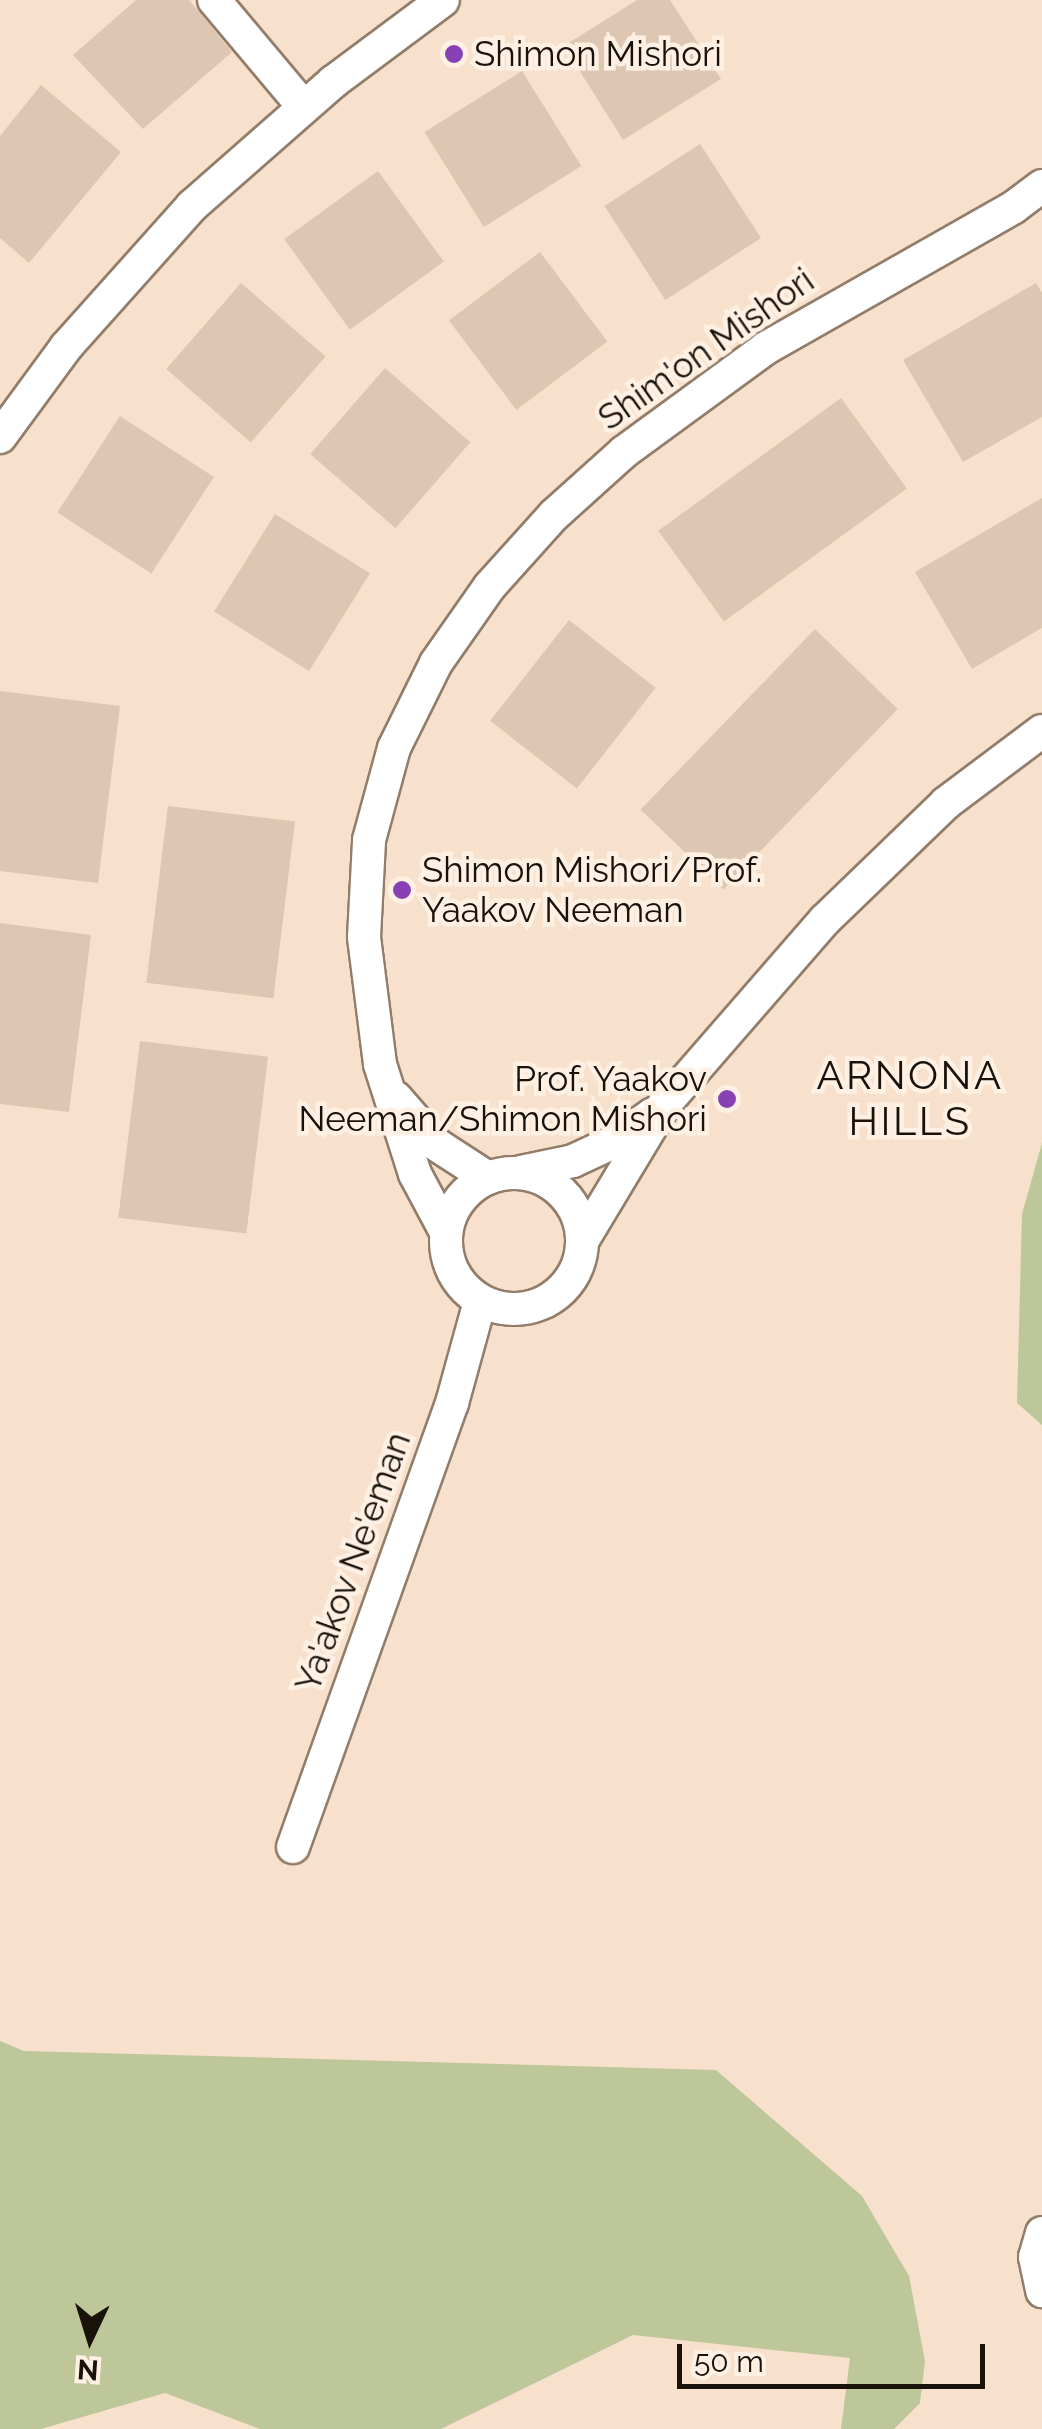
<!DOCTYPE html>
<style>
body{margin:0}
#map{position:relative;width:1042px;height:2429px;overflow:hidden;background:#f8e1cc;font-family:Raleway,sans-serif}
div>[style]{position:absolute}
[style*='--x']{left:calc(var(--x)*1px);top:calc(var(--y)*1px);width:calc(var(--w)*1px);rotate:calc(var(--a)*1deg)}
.green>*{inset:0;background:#bdc799}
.building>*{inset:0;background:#ddc7b2;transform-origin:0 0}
.roads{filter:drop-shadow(2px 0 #917d6a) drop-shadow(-2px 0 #917d6a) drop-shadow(0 2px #917d6a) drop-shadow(0 -2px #917d6a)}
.minor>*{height:32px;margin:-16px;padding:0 16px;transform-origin:16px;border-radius:16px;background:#fff}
.minor>.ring{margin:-16px;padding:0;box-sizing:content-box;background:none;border:32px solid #fff;border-radius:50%}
.dots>*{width:28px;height:28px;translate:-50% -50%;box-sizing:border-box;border:5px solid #fef0e3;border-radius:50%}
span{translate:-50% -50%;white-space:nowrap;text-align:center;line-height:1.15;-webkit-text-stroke:9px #fef0e3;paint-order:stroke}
.poi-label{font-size:35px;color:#19120a}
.left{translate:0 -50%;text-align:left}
.right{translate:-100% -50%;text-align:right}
.street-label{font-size:35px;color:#19120a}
.quarter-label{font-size:40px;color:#19120a;letter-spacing:2.5px}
.north{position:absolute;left:40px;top:2289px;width:100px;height:100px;-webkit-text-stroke:8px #fef0e3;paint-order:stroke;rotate:184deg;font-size:28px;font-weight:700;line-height:40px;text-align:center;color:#19120a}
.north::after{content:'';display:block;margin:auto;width:35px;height:45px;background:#19120a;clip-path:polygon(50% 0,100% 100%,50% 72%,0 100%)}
.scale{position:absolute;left:677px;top:2344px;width:308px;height:45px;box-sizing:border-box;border:5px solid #19120a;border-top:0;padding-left:12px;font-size:30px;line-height:35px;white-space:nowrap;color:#19120a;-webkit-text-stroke:8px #fef0e3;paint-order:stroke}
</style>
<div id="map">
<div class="green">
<div style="clip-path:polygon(1042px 1143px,1042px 1425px,1017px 1403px,1022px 1214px)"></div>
<div style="clip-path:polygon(0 2041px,24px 2051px,716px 2070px,862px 2196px,909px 2276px,925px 2361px,920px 2403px,894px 2429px,841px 2429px,850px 2358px,633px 2335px,441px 2429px,260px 2429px,165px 2393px,41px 2429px,0 2429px)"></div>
</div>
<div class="building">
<div style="clip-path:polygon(136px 0,189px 0,232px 52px,143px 129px,73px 55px)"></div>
<div style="clip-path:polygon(637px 0,670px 0,721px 79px,623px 140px,564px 46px)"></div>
<div style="left:522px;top:71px;width:112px;height:115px;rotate:58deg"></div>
<div style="clip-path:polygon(41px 85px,121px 152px,29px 263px,0 238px,0 136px)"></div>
<div style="left:700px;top:144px;width:112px;height:114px;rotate:57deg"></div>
<div style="left:378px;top:171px;width:112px;height:116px;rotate:54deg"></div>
<div style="left:540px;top:252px;width:112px;height:114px;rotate:53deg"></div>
<div style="left:241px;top:283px;width:112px;height:114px;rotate:41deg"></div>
<div style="clip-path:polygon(1036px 283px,1042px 293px,1042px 417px,963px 462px,903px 360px)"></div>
<div style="left:385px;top:368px;width:113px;height:114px;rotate:41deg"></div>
<div style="left:841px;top:398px;width:112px;height:226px;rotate:54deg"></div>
<div style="left:120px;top:416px;width:112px;height:115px;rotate:33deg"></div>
<div style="clip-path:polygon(1042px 498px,1042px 628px,972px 669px,915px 572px)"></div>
<div style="left:275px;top:514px;width:112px;height:115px;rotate:32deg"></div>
<div style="left:569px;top:620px;width:110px;height:128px;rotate:38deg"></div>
<div style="left:815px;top:629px;width:115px;height:251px;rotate:44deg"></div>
<div style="clip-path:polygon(0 691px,120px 706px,98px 883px,0 871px)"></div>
<div style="left:168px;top:806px;width:128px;height:178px;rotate:7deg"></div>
<div style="clip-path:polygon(0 923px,91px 935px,69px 1112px,0 1104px)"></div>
<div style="left:140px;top:1041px;width:129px;height:178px;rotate:7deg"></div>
</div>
<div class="roads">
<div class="minor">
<div style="--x:214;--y:0;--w:138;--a:50"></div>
<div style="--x:0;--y:437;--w:112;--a:-53.7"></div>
<div style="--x:66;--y:347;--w:189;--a:-48.2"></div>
<div style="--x:192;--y:206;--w:188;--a:-41.3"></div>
<div style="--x:333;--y:82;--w:137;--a:-36.7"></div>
<div style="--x:396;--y:1098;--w:62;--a:48.9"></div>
<div style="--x:437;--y:1145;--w:61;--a:32.9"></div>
<div style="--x:521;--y:1172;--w:53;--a:-11.9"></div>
<div style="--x:573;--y:1161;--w:45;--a:-24.9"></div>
<div style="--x:614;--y:1142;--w:48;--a:-35.7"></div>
<div class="ring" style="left:446px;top:1173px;width:104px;height:104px"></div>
<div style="--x:446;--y:1232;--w:66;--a:-118.1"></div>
<div style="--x:415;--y:1174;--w:115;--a:-107.7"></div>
<div style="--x:380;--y:1064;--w:128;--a:-97.2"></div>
<div style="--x:364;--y:937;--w:97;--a:-87"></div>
<div style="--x:369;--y:840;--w:95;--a:-74.8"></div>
<div style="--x:394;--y:748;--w:95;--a:-63.7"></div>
<div style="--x:436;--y:663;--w:94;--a:-55"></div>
<div style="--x:490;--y:586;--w:96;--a:-48"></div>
<div style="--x:554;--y:515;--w:94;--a:-42"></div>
<div style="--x:624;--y:452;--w:176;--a:-36.2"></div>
<div style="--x:766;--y:348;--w:285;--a:-29.6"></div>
<div style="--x:1014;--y:207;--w:35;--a:-37"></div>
<div style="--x:584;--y:1238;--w:155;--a:-59"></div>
<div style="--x:664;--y:1105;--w:245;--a:-49"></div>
<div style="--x:825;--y:920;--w:168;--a:-44"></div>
<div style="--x:946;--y:803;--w:120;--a:-36.9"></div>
<div style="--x:293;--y:1847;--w:472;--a:-70.3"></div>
<div style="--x:452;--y:1403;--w:106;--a:-74.6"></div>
<div style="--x:1042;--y:2233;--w:25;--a:106"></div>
<div style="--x:1035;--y:2257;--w:35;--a:78"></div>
</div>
</div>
<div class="dots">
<div style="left:454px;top:54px;background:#8841b4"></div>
<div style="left:402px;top:890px;background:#8841b4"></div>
<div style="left:727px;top:1099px;background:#8841b4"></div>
</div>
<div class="poi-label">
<span class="left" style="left:474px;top:54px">Shimon Mishori</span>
<span class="left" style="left:422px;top:890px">Shimon Mishori/Prof.<br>Yaakov Neeman</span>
<span class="right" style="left:707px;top:1099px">Prof. Yaakov<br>Neeman/Shimon Mishori</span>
</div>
<div class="street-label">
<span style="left:706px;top:349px;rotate:-35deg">Shim'on Mishori</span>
<span style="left:353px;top:1562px;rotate:-70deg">Ya'akov Ne'eman</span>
</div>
<div class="quarter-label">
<span style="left:910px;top:1098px">ARNONA<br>HILLS</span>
</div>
<div class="north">N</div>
<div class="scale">50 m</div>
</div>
